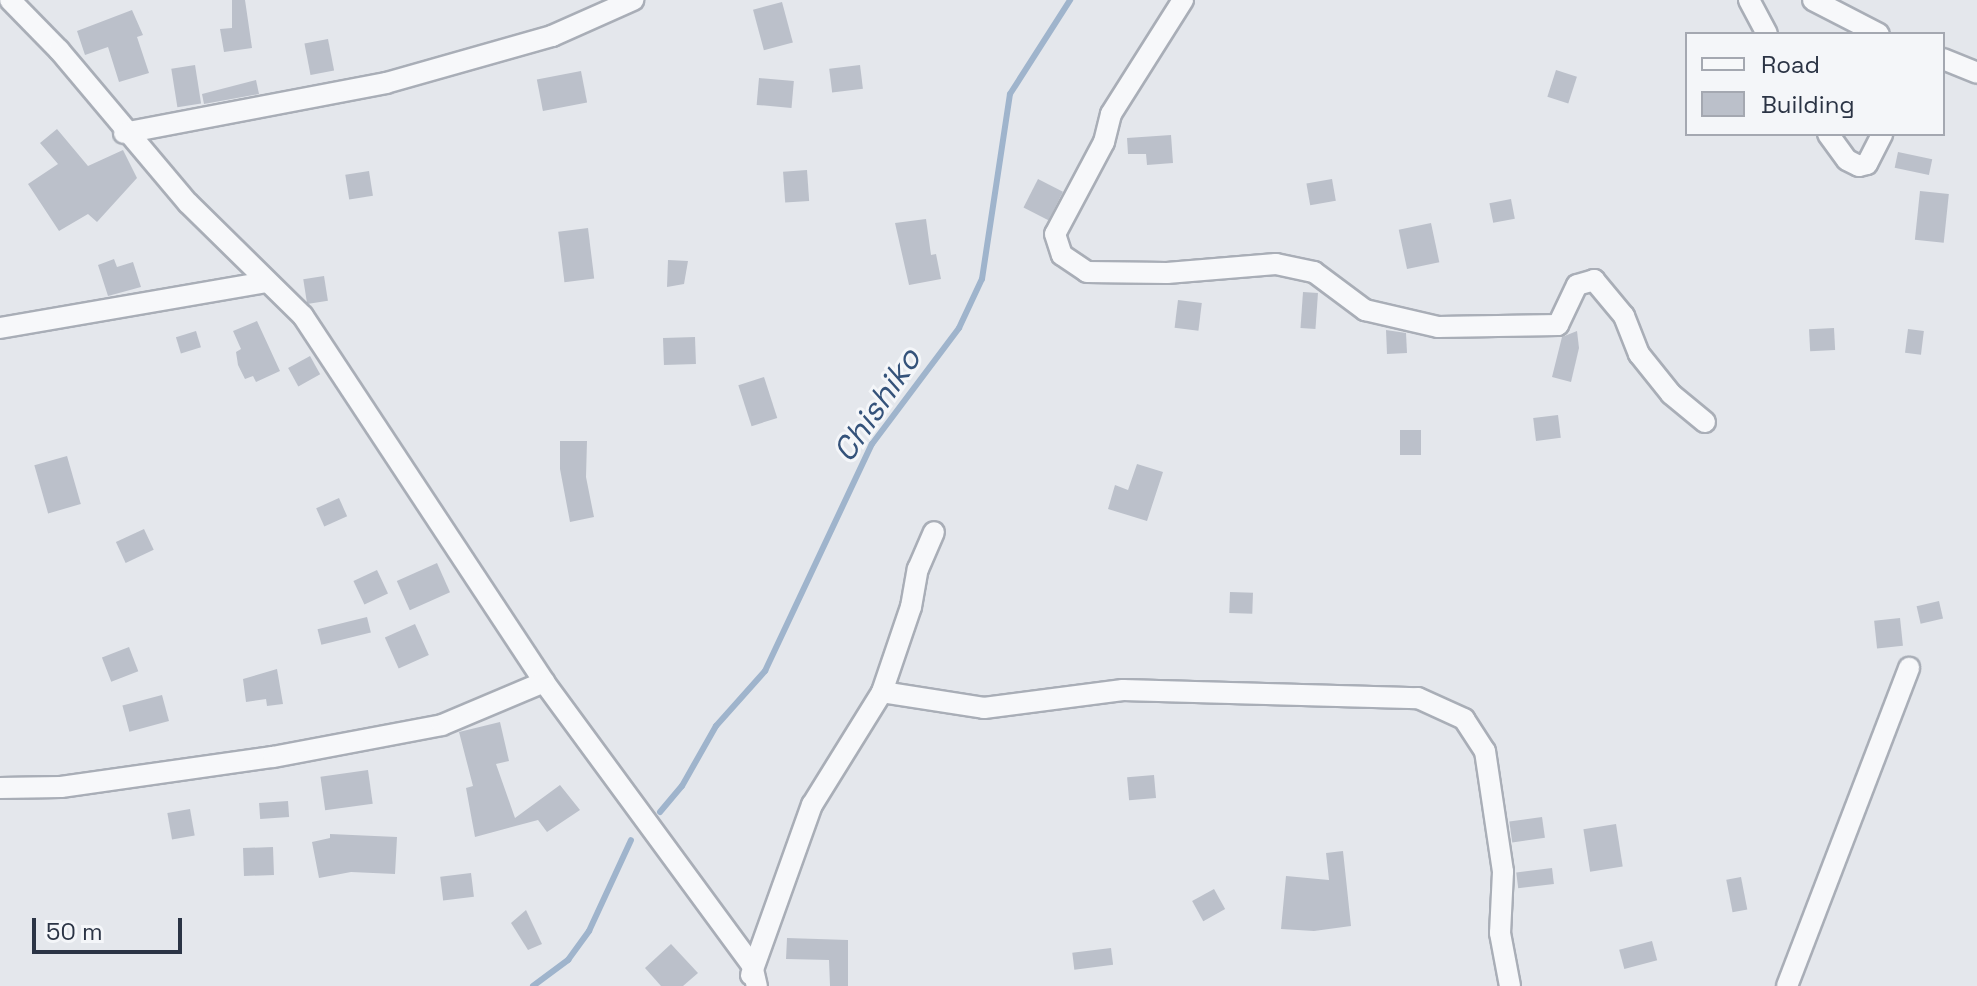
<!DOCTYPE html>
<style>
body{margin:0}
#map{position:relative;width:1977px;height:986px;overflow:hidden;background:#e4e7ec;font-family:"Space Grotesk",sans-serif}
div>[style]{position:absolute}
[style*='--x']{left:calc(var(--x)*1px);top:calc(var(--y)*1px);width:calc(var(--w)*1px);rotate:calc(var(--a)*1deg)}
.stream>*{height:6px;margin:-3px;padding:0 3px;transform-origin:3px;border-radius:3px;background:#9fb4cc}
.building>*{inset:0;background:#bbc0ca;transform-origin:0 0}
.roads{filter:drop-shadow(2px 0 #a9aeb7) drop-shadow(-2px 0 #a9aeb7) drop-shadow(0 2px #a9aeb7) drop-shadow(0 -2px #a9aeb7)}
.minor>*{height:20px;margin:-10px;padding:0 10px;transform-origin:10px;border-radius:10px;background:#f7f8fa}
span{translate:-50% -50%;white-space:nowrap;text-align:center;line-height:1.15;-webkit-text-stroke:6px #f4f6f9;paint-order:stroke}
.water-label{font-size:32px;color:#34527a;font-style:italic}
.legend{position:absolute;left:1685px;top:32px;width:260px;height:104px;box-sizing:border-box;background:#f4f6f9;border:2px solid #a4a8b1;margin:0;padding:10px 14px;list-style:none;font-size:24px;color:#2b3445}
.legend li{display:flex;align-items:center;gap:16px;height:40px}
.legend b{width:40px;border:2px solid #a4a8b1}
.scale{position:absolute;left:32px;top:918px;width:150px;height:36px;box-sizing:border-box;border:4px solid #2b3445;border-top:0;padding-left:10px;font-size:24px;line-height:28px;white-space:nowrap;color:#2b3445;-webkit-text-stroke:6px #f4f6f9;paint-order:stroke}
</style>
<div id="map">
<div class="stream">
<div style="--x:660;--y:812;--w:34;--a:-50"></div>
<div style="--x:682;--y:786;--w:69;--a:-60.5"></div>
<div style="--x:716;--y:726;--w:74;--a:-48.3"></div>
<div style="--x:765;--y:671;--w:251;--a:-64.8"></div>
<div style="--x:872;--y:444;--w:145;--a:-53.1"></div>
<div style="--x:959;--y:328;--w:54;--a:-64.9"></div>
<div style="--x:982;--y:279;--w:187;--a:-81.4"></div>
<div style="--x:1010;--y:94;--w:112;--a:-57.4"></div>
<div style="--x:533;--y:986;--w:44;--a:-36.6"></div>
<div style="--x:568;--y:960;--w:36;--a:-54"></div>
<div style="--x:589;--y:931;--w:100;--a:-65.2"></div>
</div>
<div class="building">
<div style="clip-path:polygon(232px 0,245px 0,252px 48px,224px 52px,220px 29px,232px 28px)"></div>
<div style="left:782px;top:2px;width:42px;height:30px;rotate:75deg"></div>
<div style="clip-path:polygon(132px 10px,143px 35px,137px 37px,149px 73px,119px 82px,108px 47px,85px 55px,77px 31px)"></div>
<div style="left:328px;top:39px;width:32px;height:24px;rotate:79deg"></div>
<div style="left:195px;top:65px;width:39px;height:24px;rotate:81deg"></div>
<div style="left:860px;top:65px;width:24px;height:31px;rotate:83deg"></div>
<div style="left:1556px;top:70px;width:22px;height:28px;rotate:18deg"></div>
<div style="left:581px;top:71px;width:32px;height:45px;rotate:79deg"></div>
<div style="left:759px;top:78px;width:35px;height:27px;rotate:5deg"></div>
<div style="clip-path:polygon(256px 80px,259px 94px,204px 104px,202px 94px)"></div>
<div style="clip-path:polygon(57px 129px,88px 166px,123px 150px,137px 178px,97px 222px,88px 214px,59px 231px,28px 184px,58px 164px,40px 143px)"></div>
<div style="clip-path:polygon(1171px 135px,1173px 163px,1147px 165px,1146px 154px,1128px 154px,1127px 138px)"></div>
<div style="left:1898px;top:152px;width:35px;height:16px;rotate:12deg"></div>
<div style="left:807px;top:170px;width:31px;height:24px;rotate:86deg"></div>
<div style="left:369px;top:171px;width:25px;height:24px;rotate:81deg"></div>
<div style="left:1038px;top:179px;width:28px;height:32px;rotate:27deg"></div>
<div style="left:1332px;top:179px;width:22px;height:26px;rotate:80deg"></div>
<div style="left:1920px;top:191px;width:29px;height:49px;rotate:6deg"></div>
<div style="left:1511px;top:199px;width:20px;height:22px;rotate:79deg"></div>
<div style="clip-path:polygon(926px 219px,931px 255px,936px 254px,941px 279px,909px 285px,895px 223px)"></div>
<div style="left:1431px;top:223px;width:40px;height:33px;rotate:78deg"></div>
<div style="left:588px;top:228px;width:51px;height:30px;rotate:83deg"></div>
<div style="clip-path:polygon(114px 259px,117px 267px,133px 262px,141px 287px,108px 296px,98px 265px)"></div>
<div style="clip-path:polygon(668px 260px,688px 261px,684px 284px,667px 287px)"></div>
<div style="left:324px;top:276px;width:25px;height:21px;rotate:81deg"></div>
<div style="left:1303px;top:292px;width:15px;height:36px;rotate:4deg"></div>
<div style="left:1178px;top:300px;width:24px;height:28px;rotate:7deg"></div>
<div style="clip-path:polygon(257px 321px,280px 371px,256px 382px,253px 376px,245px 379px,238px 365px,236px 352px,241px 349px,233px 331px)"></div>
<div style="left:1834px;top:328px;width:22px;height:25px;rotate:87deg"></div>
<div style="left:1908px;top:329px;width:16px;height:24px;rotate:7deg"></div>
<div style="clip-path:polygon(1386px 330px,1406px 333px,1407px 353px,1387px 354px)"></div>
<div style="left:196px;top:331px;width:17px;height:21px;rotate:73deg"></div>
<div style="clip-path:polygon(1577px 331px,1579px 348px,1571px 382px,1552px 377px,1562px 337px)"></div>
<div style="left:695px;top:337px;width:27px;height:32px;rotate:88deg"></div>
<div style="left:310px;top:356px;width:21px;height:25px;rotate:61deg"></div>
<div style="left:764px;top:377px;width:43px;height:27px;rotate:72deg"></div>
<div style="left:1558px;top:415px;width:23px;height:25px;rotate:83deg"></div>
<div style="left:1400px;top:430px;width:21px;height:25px"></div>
<div style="clip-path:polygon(560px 441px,587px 441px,586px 477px,594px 517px,570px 522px,560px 469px)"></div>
<div style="left:67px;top:456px;width:50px;height:34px;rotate:74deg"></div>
<div style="clip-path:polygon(1137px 464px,1163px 472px,1147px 521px,1108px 509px,1115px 485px,1128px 490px)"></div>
<div style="left:339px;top:498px;width:20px;height:25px;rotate:66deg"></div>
<div style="left:144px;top:529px;width:23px;height:31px;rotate:65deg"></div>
<div style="left:437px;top:563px;width:32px;height:44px;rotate:66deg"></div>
<div style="left:377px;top:570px;width:26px;height:26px;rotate:65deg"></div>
<div style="left:1230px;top:592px;width:23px;height:21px;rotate:2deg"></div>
<div style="left:1939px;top:601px;width:18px;height:23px;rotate:77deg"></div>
<div style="left:367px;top:617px;width:16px;height:51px;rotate:76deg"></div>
<div style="left:1900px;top:618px;width:28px;height:26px;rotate:84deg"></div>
<div style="left:415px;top:624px;width:34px;height:33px;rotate:66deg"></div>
<div style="left:129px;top:647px;width:26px;height:29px;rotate:69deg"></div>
<div style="clip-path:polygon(277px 669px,283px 704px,267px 706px,266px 699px,246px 702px,243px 679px)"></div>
<div style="left:162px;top:695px;width:27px;height:41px;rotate:75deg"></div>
<div style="clip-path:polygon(500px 722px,509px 761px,496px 764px,515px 818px,560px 785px,580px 810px,547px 832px,538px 820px,475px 837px,466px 788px,473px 786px,459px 732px)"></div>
<div style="left:368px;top:770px;width:34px;height:48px;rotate:82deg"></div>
<div style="left:1154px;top:775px;width:23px;height:27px;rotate:85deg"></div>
<div style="left:288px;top:801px;width:16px;height:29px;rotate:86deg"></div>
<div style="left:190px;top:809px;width:27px;height:23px;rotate:80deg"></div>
<div style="left:1542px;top:817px;width:21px;height:33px;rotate:82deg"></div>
<div style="left:1616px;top:824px;width:43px;height:33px;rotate:81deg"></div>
<div style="clip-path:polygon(330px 834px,397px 837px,395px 874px,351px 872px,319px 878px,312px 842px,330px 838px)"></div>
<div style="left:273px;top:847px;width:28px;height:30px;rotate:88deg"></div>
<div style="clip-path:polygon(1343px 851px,1351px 926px,1314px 931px,1281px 929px,1286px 876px,1329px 880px,1326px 853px)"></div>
<div style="left:1552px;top:868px;width:16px;height:36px;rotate:83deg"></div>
<div style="left:471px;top:873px;width:24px;height:31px;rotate:83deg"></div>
<div style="left:1741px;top:877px;width:33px;height:15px;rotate:79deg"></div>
<div style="left:1214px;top:889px;width:23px;height:25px;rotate:61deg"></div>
<div style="clip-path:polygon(526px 910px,542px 944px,528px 950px,511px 923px)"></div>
<div style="clip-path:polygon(787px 938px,848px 940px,848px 986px,830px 986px,829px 960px,786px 959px)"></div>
<div style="left:1652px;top:941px;width:20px;height:34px;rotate:75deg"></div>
<div style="clip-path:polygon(671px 944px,698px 973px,683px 986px,661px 986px,645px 968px)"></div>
<div style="left:1111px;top:948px;width:17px;height:39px;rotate:83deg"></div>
</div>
<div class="roads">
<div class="minor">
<div style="--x:10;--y:0;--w:70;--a:45.6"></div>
<div style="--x:59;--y:50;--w:200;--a:49.9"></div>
<div style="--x:188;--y:203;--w:161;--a:44.5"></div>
<div style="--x:303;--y:316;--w:438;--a:56.6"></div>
<div style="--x:544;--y:682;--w:351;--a:53.7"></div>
<div style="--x:752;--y:965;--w:22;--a:77"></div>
<div style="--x:1183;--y:0;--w:135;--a:122.3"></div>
<div style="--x:1111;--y:114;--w:29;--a:104"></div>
<div style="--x:1104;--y:142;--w:104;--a:118"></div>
<div style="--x:1055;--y:234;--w:22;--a:72"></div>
<div style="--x:1062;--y:255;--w:30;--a:34"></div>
<div style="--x:1087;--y:272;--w:80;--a:0.7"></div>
<div style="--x:1167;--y:273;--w:109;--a:-4.7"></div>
<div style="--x:1276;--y:264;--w:39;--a:12"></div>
<div style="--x:1314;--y:272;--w:64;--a:36.7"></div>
<div style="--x:1365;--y:310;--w:75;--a:13.1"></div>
<div style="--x:1438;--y:327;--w:120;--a:-1"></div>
<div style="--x:1558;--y:325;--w:44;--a:-64.6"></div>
<div style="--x:1577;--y:285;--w:18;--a:-16"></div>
<div style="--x:1594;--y:280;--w:47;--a:50.2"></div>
<div style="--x:1624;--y:316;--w:41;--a:68.5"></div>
<div style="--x:1639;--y:354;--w:51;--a:51.3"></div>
<div style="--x:1671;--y:394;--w:44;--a:39.5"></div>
<div style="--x:1749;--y:0;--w:38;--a:62"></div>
<div style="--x:1813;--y:0;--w:74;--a:27.3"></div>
<div style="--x:1943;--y:59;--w:37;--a:22"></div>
<div style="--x:124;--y:133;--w:267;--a:-10.8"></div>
<div style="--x:386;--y:83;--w:173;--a:-15.8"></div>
<div style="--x:552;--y:36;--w:89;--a:-24"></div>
<div style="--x:1828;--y:134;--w:32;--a:54"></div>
<div style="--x:1847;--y:160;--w:13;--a:27"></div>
<div style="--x:1859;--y:166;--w:8;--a:-14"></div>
<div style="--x:1867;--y:164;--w:34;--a:-63"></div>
<div style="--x:0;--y:328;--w:271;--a:-9.8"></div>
<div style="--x:882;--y:692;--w:90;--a:-71.2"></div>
<div style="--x:911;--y:607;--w:39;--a:-80"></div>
<div style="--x:918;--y:569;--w:40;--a:-66.6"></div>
<div style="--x:0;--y:788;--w:61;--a:-0.9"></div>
<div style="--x:61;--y:787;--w:214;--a:-8.1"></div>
<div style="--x:273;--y:757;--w:172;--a:-10.7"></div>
<div style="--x:442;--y:725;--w:111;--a:-22.9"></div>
<div style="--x:751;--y:975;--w:181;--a:-70.3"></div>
<div style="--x:812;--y:805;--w:133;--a:-58.2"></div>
<div style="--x:882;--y:692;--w:103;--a:8.9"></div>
<div style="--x:984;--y:708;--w:140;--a:-7.4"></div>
<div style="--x:1123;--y:690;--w:295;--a:1.6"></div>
<div style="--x:1418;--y:698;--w:51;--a:24.5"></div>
<div style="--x:1464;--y:719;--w:38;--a:57"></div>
<div style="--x:1485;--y:751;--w:122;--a:81.5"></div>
<div style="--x:1503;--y:872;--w:61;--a:92.8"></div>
<div style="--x:1500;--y:933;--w:54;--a:79.3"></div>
<div style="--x:1787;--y:986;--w:341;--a:-69"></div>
</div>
</div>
<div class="water-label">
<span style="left:877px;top:405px;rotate:-56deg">Chishiko</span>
</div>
<ul class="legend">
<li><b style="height:10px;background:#f7f8fa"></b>Road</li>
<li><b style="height:22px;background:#bbc0ca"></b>Building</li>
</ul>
<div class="scale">50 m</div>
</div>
